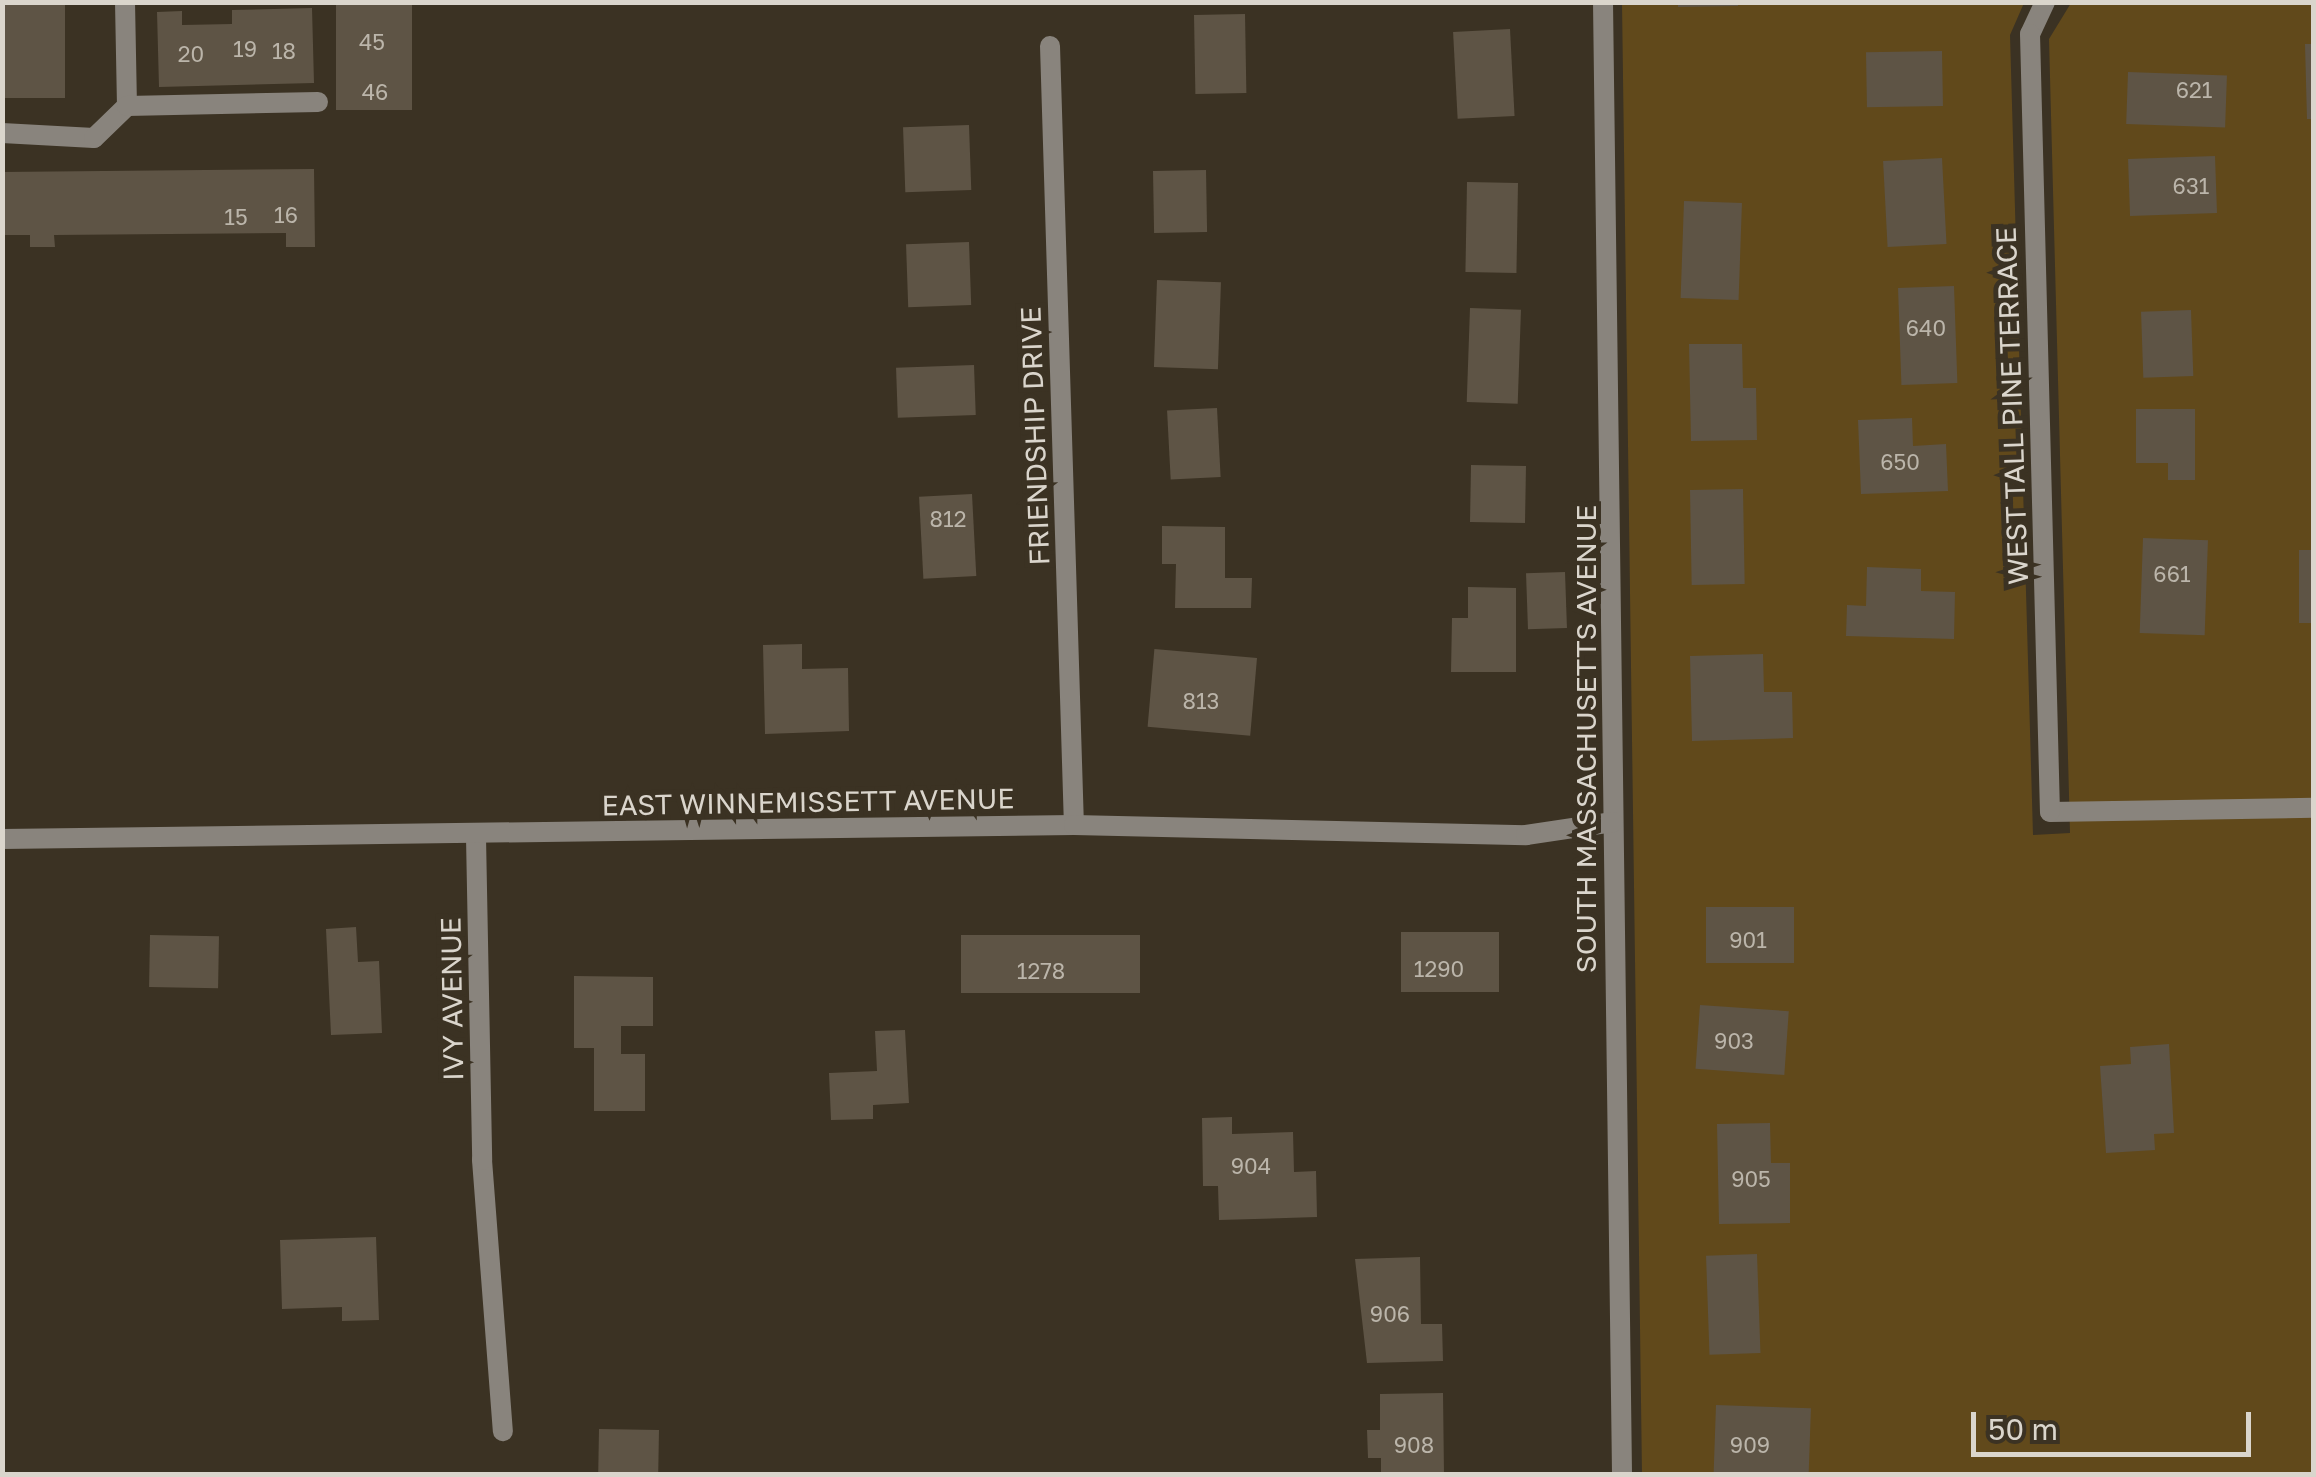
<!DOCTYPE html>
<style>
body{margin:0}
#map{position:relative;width:2316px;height:1477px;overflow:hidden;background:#3b3223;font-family:"Golos Text",sans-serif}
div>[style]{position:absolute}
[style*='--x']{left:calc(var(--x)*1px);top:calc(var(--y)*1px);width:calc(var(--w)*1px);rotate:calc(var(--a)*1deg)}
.green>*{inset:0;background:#61491b}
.building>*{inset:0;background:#5e5445;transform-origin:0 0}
.lane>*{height:20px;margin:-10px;padding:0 10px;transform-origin:10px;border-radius:10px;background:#89847d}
.street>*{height:20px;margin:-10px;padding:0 10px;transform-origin:10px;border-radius:10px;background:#89847d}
span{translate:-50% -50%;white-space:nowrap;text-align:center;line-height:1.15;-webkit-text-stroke:10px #3b3223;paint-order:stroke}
.number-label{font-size:22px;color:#bbb5aa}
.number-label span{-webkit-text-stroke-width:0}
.street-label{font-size:28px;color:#dad5cc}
.frame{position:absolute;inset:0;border:5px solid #dad5cc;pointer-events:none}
.scale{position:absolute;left:1971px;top:1412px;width:280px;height:45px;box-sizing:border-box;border:5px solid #dad5cc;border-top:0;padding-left:12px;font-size:30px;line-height:35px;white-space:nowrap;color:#dad5cc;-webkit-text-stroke:8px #3b3223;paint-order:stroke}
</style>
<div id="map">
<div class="green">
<div style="clip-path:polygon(1622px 3px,2024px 3px,2010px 35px,2033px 835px,2070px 833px,2049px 39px,2071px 3px,2313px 3px,2313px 1474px,1642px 1474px)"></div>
</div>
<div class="building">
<div style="left:2px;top:2px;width:63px;height:96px"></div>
<div style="left:336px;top:2px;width:76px;height:108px"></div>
<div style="clip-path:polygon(1678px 2px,1738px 2px,1738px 6px,1678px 7px)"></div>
<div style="clip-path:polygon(312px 8px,314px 83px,159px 87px,157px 12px,182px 11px,182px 25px,232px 24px,232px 10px)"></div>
<div style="left:1245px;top:14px;width:79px;height:51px;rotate:89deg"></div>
<div style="left:1510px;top:29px;width:87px;height:57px;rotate:87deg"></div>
<div style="clip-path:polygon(2305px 44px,2314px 44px,2314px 119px,2307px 119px)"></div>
<div style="left:1942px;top:51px;width:55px;height:76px;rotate:89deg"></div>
<div style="left:2128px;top:72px;width:99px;height:52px;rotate:2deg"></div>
<div style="left:969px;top:125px;width:65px;height:66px;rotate:88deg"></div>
<div style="left:2215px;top:156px;width:57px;height:87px;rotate:88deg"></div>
<div style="left:1942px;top:158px;width:86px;height:59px;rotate:87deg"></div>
<div style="clip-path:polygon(314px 169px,315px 247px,286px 247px,286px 233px,54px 235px,55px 247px,30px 247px,30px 235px,2px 235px,2px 172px)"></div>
<div style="left:1206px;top:170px;width:62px;height:53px;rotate:89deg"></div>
<div style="left:1467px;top:182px;width:51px;height:90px;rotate:1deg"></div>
<div style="left:1684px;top:201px;width:58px;height:97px;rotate:2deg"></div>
<div style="left:969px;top:242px;width:63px;height:63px;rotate:88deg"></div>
<div style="left:1157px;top:280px;width:64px;height:87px;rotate:2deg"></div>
<div style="left:1954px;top:286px;width:97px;height:56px;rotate:88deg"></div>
<div style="left:1470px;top:308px;width:51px;height:94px;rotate:2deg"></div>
<div style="left:2191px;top:310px;width:66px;height:50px;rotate:88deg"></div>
<div style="clip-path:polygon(1689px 344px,1742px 344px,1743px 388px,1756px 388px,1757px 440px,1691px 441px)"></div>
<div style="left:974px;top:365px;width:50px;height:78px;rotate:88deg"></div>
<div style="left:1217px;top:408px;width:69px;height:50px;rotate:87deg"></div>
<div style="clip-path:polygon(2136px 409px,2195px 409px,2195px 480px,2168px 480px,2168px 463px,2136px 463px)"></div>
<div style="clip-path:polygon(1912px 418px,1913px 446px,1946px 444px,1948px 491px,1861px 494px,1858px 420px)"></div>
<div style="left:1471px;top:465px;width:55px;height:57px;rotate:1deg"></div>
<div style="left:1743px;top:489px;width:95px;height:53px;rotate:89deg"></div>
<div style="left:972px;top:494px;width:82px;height:53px;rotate:87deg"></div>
<div style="clip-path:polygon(1162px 526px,1225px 527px,1225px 578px,1252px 578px,1251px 608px,1175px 608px,1176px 564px,1162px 564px)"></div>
<div style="left:2143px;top:538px;width:65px;height:95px;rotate:2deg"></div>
<div style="left:2299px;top:550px;width:15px;height:73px"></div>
<div style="clip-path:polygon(1867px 567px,1921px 569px,1921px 591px,1955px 592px,1954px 639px,1846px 636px,1847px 605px,1866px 606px)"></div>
<div style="left:1565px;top:572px;width:56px;height:39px;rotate:88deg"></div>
<div style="clip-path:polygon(1468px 587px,1516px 588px,1516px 672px,1451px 672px,1452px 618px,1468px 618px)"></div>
<div style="clip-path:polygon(802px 644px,802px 669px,848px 668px,849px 731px,765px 734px,763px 645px)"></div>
<div style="clip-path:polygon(1763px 654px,1764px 692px,1792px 692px,1793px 738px,1692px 741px,1690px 656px)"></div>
<div style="left:1257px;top:658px;width:78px;height:103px;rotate:95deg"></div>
<div style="left:1794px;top:907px;width:56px;height:88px;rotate:90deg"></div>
<div style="clip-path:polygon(356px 927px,358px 962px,379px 961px,382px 1033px,331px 1035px,326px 929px)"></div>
<div style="left:1499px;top:932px;width:60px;height:98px;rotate:90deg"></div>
<div style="left:150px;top:935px;width:69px;height:52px;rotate:1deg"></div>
<div style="left:961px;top:935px;width:179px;height:58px"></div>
<div style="clip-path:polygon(574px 976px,653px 977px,653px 1026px,621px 1026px,621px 1054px,645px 1054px,645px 1111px,594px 1111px,594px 1048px,574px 1048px)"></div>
<div style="left:1700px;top:1005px;width:89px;height:64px;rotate:4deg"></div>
<div style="clip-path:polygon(905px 1030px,909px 1103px,873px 1105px,873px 1119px,831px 1120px,829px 1073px,877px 1071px,875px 1031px)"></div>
<div style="clip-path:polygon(2169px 1044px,2174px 1133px,2154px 1134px,2155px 1150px,2106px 1153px,2100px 1066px,2131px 1064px,2130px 1047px)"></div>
<div style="clip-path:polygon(1232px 1117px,1232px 1134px,1293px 1132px,1294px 1172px,1316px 1171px,1317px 1217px,1219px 1220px,1218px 1186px,1203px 1186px,1202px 1118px)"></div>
<div style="clip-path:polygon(1770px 1123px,1771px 1163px,1790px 1163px,1790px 1223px,1719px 1224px,1717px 1124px)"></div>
<div style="clip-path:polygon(376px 1237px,379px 1320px,342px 1321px,342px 1307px,282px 1309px,280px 1240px)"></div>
<div style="left:1757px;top:1254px;width:99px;height:51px;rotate:88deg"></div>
<div style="clip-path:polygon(1420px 1257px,1421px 1324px,1442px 1324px,1443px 1361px,1367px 1363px,1355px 1259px)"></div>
<div style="clip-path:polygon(1443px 1393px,1444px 1474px,1381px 1474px,1381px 1458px,1368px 1458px,1367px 1430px,1380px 1430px,1380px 1394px)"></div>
<div style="left:1716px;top:1405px;width:95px;height:67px;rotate:2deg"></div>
<div style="left:599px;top:1429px;width:60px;height:45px;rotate:1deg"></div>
</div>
<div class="lane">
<div style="--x:2050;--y:812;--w:264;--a:-0.9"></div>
<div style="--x:482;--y:1160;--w:272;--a:85.6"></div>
</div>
<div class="street">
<div style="--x:125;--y:2;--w:104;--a:88.9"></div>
<div style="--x:1603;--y:2;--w:1472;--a:89.26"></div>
<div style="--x:2045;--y:2;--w:35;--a:115"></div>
<div style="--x:2030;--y:34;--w:778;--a:88.53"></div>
<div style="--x:1050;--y:46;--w:779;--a:88.24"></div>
<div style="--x:2;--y:133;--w:92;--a:3.1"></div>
<div style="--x:94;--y:138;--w:46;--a:-44.1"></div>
<div style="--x:127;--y:106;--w:191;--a:-1.2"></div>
<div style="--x:476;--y:837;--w:323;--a:88.9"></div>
<div style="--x:2;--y:839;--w:1072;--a:-0.75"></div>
<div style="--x:1074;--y:825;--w:452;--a:1.3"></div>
<div style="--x:1526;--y:835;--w:88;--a:-8.5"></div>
</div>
<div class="number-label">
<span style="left:372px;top:42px">45</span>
<span style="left:245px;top:49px">19</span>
<span style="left:284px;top:51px">18</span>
<span style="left:191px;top:54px">20</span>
<span style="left:2194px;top:90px">621</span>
<span style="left:375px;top:92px">46</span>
<span style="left:2191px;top:186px">631</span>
<span style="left:286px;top:215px">16</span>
<span style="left:236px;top:217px">15</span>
<span style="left:1926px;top:328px">640</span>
<span style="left:1900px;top:462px">650</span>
<span style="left:948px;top:519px">812</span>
<span style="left:2172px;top:574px">661</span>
<span style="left:1201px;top:701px">813</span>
<span style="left:1748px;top:940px">901</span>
<span style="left:1439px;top:969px">1290</span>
<span style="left:1041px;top:971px">1278</span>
<span style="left:1734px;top:1041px">903</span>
<span style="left:1251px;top:1166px">904</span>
<span style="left:1751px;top:1179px">905</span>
<span style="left:1390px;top:1314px">906</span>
<span style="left:1414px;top:1445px">908</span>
<span style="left:1750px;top:1445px">909</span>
</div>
<div class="street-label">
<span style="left:2012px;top:406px;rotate:-92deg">WEST TALL PINE TERRACE</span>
<span style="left:1035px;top:436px;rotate:-92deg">FRIENDSHIP DRIVE</span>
<span style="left:1586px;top:739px;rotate:-90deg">SOUTH MASSACHUSETTS AVENUE</span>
<span style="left:808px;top:802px;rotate:-1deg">EAST WINNEMISSETT AVENUE</span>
<span style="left:452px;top:999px;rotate:-91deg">IVY AVENUE</span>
</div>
<div class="frame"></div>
<div class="scale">50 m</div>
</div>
